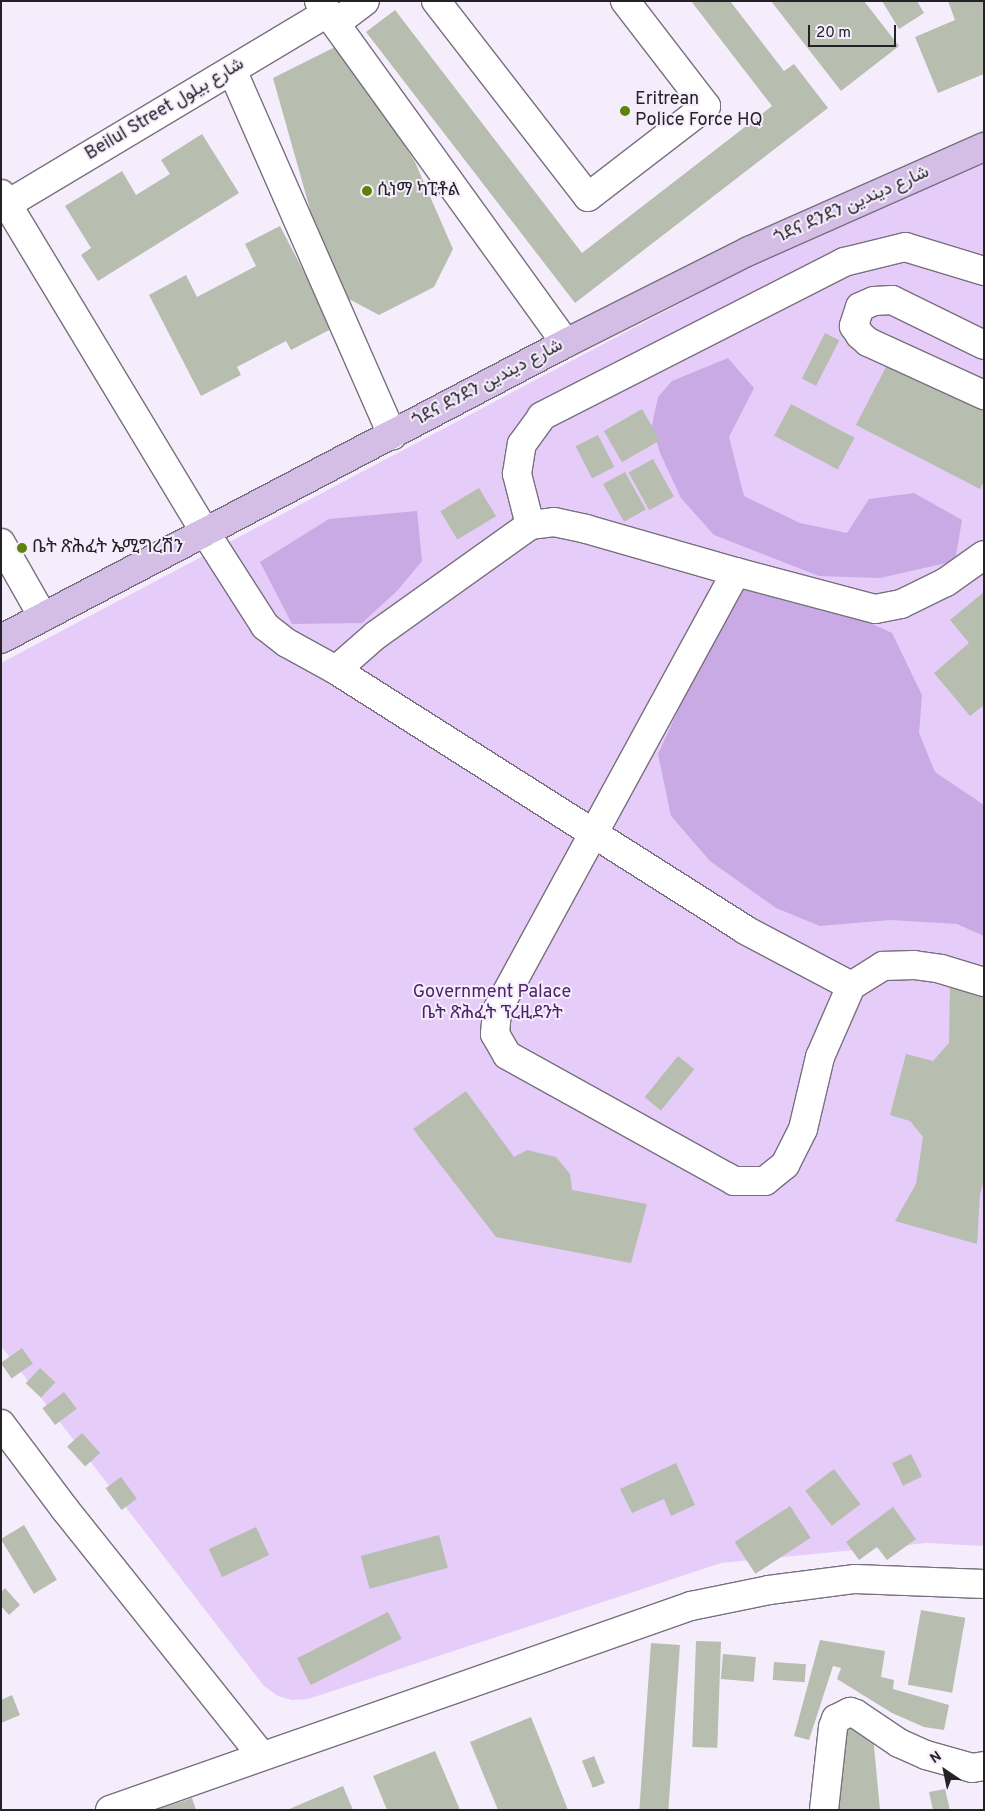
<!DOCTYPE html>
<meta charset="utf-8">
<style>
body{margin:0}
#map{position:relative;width:985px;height:1811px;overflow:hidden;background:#f5edfc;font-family:Overpass,Vazirmatn,"Noto Sans Ethiopic",sans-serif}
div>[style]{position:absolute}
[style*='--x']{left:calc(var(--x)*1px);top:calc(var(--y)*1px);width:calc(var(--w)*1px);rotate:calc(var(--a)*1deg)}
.green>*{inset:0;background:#e5ccf9}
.forest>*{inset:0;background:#caaae4}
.building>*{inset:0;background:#b7beaf;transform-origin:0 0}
.roads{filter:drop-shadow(1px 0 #78707e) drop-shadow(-1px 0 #78707e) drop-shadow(0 1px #78707e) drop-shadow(0 -1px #78707e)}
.minor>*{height:28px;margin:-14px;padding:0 14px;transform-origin:14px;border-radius:14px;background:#fff}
.major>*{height:28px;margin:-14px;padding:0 14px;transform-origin:14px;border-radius:14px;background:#d4bee5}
.dots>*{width:14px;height:14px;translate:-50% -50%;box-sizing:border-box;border:2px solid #f5edfc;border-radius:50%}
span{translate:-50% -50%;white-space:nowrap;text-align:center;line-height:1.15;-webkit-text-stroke:4px #f5edfc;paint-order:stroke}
.poi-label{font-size:18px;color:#252227}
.left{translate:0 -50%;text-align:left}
.street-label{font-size:18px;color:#252227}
.park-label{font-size:18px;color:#4d2367}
.frame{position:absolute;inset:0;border:2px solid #252227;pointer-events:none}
.north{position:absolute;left:920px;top:1746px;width:50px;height:50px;-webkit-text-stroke:4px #f5edfc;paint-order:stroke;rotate:326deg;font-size:14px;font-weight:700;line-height:20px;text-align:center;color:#252227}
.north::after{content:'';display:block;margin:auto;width:18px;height:22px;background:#252227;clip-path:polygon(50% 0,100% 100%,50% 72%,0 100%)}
.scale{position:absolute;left:808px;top:25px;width:88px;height:22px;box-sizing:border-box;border:2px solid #252227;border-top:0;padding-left:6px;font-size:15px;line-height:18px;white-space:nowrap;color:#252227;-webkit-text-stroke:4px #f5edfc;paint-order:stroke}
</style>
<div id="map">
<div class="green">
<div style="clip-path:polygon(984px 164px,984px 1546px,927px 1543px,721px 1563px,308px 1699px,292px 1700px,278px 1696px,264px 1686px,1px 1346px,1px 663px,813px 233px)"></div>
</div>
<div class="forest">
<div style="clip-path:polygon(728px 358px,754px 388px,729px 437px,744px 496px,800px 523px,847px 533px,869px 499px,914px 493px,962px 520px,955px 561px,880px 578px,819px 576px,714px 535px,681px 498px,660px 453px,652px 425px,658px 397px,672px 381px)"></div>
<div style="clip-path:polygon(417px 511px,422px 561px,397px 591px,362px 623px,292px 624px,260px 562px,329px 519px)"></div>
<div style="clip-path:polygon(744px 585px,853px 615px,892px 633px,922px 695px,919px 733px,935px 772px,984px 805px,984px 936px,957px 924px,890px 920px,820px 926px,776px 908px,710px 861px,671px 816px,658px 754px,680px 706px,695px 660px)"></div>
</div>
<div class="building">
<div style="clip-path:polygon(691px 1px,730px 1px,784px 71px,794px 64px,828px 108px,575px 303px,366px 32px,395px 10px,582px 253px,772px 106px)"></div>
<div style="clip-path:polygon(771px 1px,864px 1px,899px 46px,841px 91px)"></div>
<div style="clip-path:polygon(882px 1px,917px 1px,924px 13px,899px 29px)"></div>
<div style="clip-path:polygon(948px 1px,984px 1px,984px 74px,938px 93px,915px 37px,955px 20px)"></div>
<div style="clip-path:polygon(341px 44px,415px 162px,453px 249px,434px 287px,379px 315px,345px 297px,313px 220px,273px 78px)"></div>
<div style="clip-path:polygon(202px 134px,239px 193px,98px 281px,81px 255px,91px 248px,65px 206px,122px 171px,136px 195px,170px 174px,161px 160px)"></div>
<div style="clip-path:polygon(280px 226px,333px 328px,291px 350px,286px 341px,237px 367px,241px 375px,201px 396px,149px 295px,186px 275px,197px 297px,256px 266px,245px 244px)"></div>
<div style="left:825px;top:333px;width:16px;height:51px;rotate:27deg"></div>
<div style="clip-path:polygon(890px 359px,984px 406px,984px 481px,980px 489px,856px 425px)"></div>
<div style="left:791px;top:404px;width:72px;height:36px;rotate:28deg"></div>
<div style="left:642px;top:409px;width:36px;height:44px;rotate:60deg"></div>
<div style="left:598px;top:435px;width:36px;height:25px;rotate:63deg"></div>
<div style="left:653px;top:459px;width:43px;height:28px;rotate:61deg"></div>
<div style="left:625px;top:472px;width:43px;height:25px;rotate:61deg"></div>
<div style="left:479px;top:488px;width:33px;height:45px;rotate:59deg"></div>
<div style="clip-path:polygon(984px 592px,984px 705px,970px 716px,934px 673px,969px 643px,950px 620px)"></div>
<div style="clip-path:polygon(950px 985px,984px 993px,984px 1180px,980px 1194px,977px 1244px,895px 1221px,916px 1184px,923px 1137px,910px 1121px,890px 1115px,906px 1054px,933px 1061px,949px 1043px)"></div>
<div style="left:678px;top:1056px;width:21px;height:53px;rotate:39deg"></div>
<div style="clip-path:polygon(466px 1091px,514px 1157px,527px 1150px,556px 1157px,570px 1174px,572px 1190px,647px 1204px,631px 1263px,496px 1237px,413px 1129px)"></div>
<div style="left:22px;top:1348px;width:19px;height:26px;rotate:55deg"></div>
<div style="left:40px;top:1368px;width:21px;height:21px;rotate:43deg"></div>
<div style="left:64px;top:1392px;width:21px;height:27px;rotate:53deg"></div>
<div style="left:82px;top:1433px;width:27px;height:20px;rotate:48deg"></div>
<div style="left:911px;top:1454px;width:25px;height:21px;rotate:64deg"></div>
<div style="clip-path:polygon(676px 1463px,695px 1505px,671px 1516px,664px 1499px,632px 1513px,620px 1489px)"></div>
<div style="left:834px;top:1469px;width:44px;height:36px;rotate:53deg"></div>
<div style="left:121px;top:1477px;width:27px;height:19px;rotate:54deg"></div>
<div style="left:790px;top:1506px;width:38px;height:66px;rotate:57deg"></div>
<div style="clip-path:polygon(893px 1507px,916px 1539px,887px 1560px,877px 1547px,859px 1560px,846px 1542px)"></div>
<div style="left:24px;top:1525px;width:64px;height:27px;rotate:59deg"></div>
<div style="left:256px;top:1527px;width:31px;height:52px;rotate:65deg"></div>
<div style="left:439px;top:1535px;width:34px;height:81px;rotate:75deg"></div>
<div style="clip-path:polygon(5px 1588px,20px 1605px,9px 1615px,1px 1606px,1px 1592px)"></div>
<div style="left:921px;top:1610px;width:45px;height:76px;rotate:10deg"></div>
<div style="left:388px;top:1612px;width:30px;height:102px;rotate:63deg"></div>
<div style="clip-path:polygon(820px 1640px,885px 1651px,881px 1677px,894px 1680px,893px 1689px,949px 1705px,944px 1730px,924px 1727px,892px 1713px,837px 1679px,841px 1668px,833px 1666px,809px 1740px,794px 1736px)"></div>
<div style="left:696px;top:1641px;width:25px;height:106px;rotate:2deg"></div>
<div style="left:651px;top:1643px;width:29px;height:168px;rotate:4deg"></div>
<div style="left:723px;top:1654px;width:33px;height:25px;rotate:5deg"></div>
<div style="left:774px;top:1662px;width:32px;height:18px;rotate:4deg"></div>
<div style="clip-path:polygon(12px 1695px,20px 1715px,1px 1723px,1px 1700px)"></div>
<div style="clip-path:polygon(531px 1717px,568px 1810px,498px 1810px,470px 1742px)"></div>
<div style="clip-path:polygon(855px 1719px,873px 1736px,880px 1810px,836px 1810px,839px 1723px)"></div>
<div style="clip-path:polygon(435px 1751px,460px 1810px,387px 1810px,373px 1776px)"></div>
<div style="left:594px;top:1756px;width:29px;height:13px;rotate:68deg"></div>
<div style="clip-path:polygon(343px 1786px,353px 1810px,287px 1810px)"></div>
<div style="clip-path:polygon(945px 1789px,950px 1810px,933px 1810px,929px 1792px)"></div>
<div style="clip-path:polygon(192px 1798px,196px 1810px,159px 1810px,159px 1809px)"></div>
</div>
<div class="roads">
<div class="minor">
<div style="--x:319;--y:1;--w:422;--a:54.2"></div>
<div style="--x:436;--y:1;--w:248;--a:52.2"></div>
<div style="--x:588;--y:197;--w:149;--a:-37.6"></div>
<div style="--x:706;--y:106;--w:133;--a:-127.6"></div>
<div style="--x:336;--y:23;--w:36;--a:-37"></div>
<div style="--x:232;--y:70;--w:399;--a:66.3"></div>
<div style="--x:1;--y:194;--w:395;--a:58.9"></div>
<div style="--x:205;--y:532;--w:112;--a:57.4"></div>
<div style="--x:265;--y:626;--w:28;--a:38"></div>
<div style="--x:287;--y:643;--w:56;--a:28.9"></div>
<div style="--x:336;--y:670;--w:485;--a:32.4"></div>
<div style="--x:745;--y:930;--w:120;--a:27.8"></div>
<div style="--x:1;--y:208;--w:381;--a:-30.9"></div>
<div style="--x:984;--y:345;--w:102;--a:-153.9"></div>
<div style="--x:892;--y:300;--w:18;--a:177"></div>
<div style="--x:874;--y:301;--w:15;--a:157"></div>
<div style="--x:860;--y:307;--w:20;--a:108"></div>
<div style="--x:854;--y:326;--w:11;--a:56"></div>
<div style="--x:860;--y:335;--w:11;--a:41"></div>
<div style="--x:868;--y:342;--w:128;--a:24.6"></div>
<div style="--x:530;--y:525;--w:53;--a:-104.3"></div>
<div style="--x:517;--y:474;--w:30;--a:-81"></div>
<div style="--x:522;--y:444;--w:34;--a:-54"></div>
<div style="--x:542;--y:416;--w:339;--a:-27"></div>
<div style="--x:844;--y:262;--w:63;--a:-13.8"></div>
<div style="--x:905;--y:247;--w:83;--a:16.9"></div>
<div style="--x:1;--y:543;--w:85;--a:60.4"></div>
<div style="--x:984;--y:555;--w:47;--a:144.6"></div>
<div style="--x:946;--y:582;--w:50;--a:153.9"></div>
<div style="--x:901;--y:604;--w:26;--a:169"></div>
<div style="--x:875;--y:609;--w:144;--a:-165.1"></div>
<div style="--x:736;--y:572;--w:500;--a:118.6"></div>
<div style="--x:497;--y:1011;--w:23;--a:95"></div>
<div style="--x:495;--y:1034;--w:24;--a:60"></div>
<div style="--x:507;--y:1055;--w:260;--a:29"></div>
<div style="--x:734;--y:1181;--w:31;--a:0"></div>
<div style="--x:765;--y:1181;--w:26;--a:-39"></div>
<div style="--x:785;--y:1165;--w:40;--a:-63.4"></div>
<div style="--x:803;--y:1129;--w:74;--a:-76.7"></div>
<div style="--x:820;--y:1057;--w:77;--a:-66.4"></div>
<div style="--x:851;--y:986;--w:38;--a:-32"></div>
<div style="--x:883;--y:966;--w:31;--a:-2"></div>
<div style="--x:914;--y:965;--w:27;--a:8"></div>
<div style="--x:941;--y:969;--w:45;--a:16.8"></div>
<div style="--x:336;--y:670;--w:53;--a:-41.2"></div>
<div style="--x:376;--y:635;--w:189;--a:-35.5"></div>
<div style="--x:530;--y:525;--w:24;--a:-7"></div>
<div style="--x:554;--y:522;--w:33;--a:12"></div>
<div style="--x:586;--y:529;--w:156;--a:16"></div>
<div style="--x:1;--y:1424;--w:105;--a:53.1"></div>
<div style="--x:64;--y:1508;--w:317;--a:51.4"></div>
<div style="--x:110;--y:1810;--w:616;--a:-19.35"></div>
<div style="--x:691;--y:1606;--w:80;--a:-11.6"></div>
<div style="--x:769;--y:1590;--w:87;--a:-7.3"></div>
<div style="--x:855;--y:1579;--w:129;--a:2.2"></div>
<div style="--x:824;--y:1810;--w:83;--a:-83.8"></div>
<div style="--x:833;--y:1727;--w:9;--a:-69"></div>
<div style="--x:836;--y:1719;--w:16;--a:-27"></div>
<div style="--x:850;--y:1712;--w:6;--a:18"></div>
<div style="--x:856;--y:1714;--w:52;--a:34"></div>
<div style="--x:899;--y:1743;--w:30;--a:24"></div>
<div style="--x:926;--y:1755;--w:48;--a:15.8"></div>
<div style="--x:972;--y:1768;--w:12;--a:-9"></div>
</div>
<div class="major">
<div style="--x:1;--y:639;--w:638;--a:-27.65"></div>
<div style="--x:566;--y:343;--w:205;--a:-26.7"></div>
<div style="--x:749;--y:251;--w:257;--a:-23.9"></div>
</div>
</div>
<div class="dots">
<div style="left:625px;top:111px;background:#5c8409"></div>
<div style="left:367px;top:191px;background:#5c8409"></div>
<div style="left:22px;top:548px;background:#5c8409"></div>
</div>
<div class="poi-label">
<span class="left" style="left:635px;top:111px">Eritrean<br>Police Force HQ</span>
<span class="left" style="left:377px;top:191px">ሲነማ ካፒቶል</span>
<span class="left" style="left:32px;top:548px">ቤት ጽሕፈት ኤሚግረሽን</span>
</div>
<div class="street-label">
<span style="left:165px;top:110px;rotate:-31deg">Beilul Street شارع بيلول</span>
<span style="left:852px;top:206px;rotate:-24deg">ጎደና ደንደን شارع ديندين</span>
<span style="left:488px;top:384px;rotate:-28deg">ጎደና ደንደን شارع ديندين</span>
</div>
<div class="park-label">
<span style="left:492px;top:1004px">Government Palace<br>ቤት ጽሕፈት ፕረዚደንት</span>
</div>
<div class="frame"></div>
<div class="north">N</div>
<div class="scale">20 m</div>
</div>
